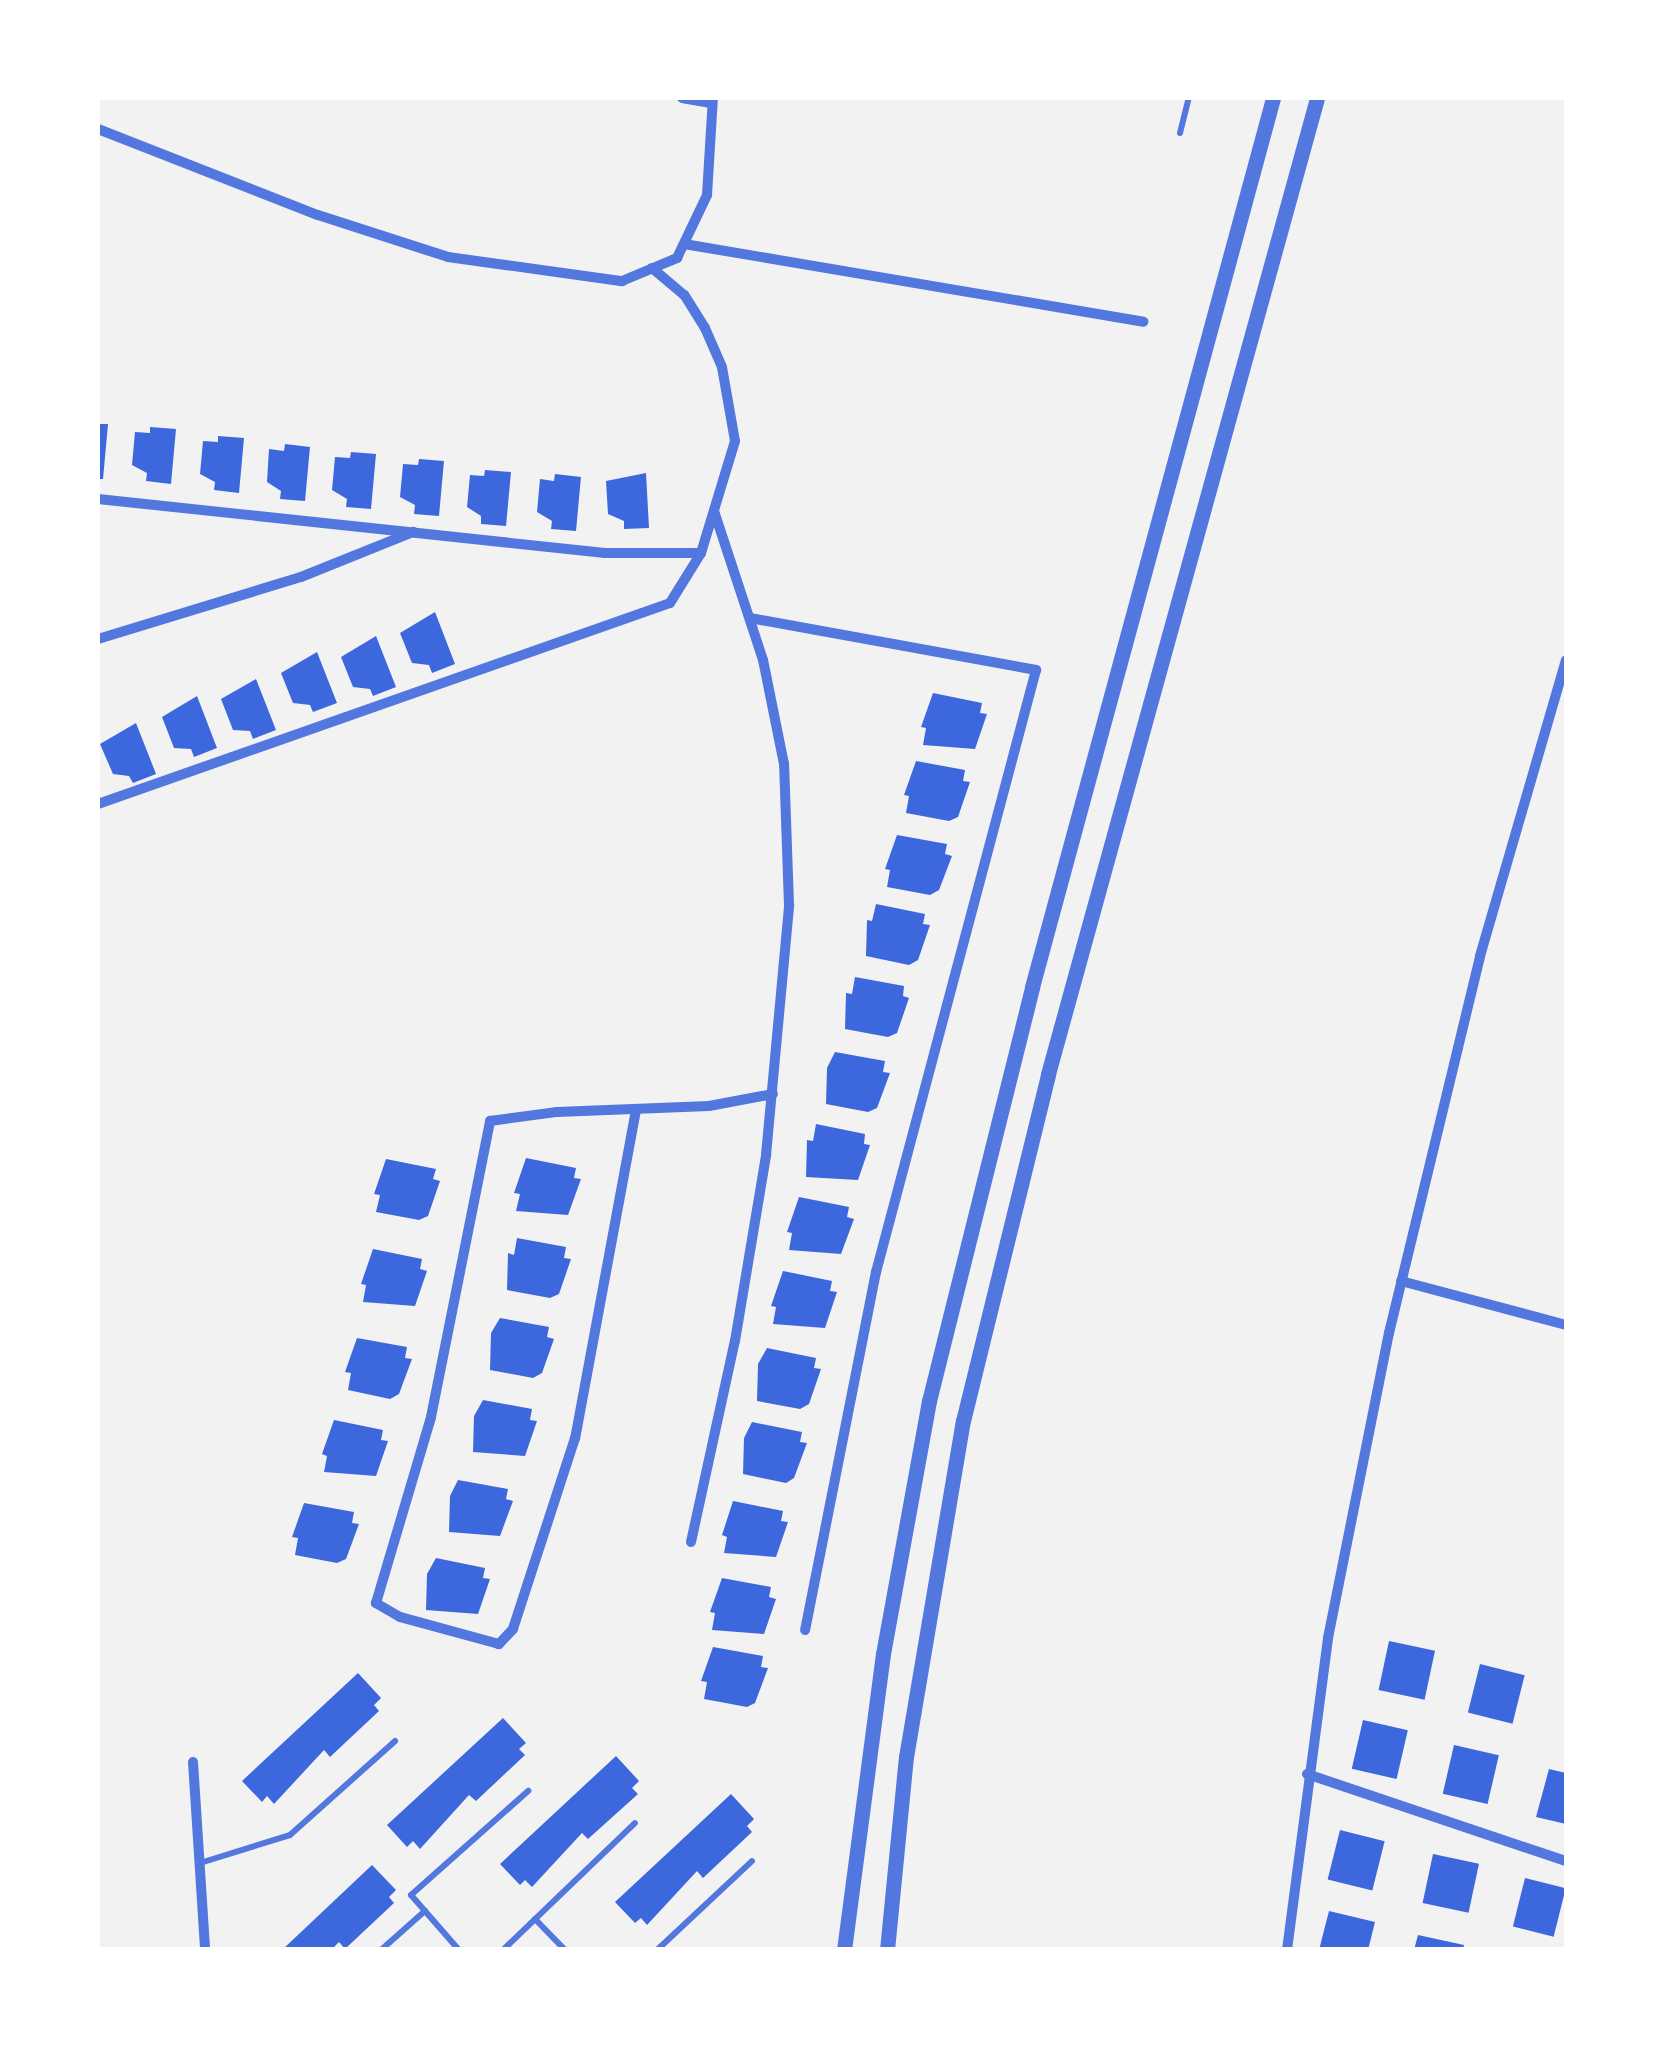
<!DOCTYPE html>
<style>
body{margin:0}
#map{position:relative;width:1664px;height:2047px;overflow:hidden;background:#f2f2f2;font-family:"Work Sans",sans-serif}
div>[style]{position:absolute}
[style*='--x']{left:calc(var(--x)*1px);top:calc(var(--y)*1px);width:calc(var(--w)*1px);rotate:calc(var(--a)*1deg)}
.building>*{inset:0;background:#3d67dc;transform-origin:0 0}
.service>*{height:6px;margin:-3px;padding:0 3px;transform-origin:3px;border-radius:3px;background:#5277de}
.minor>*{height:10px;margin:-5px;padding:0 5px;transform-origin:5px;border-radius:5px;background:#5277de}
.tertiary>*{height:15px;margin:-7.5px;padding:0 7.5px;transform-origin:7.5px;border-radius:7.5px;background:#5277de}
span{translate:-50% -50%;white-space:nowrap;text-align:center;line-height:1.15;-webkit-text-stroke:10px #fff;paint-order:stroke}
.frame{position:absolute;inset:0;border:100px solid #fff;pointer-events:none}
</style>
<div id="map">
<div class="building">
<div style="clip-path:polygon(98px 424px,108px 424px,103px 479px,98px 479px)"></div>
<div style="clip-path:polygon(150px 427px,176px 429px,171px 484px,146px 481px,147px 473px,132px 465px,135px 432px,150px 433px)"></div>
<div style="clip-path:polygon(218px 436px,244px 438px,239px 493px,214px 490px,215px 482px,200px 474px,203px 441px,218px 442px)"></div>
<div style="clip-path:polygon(285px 444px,310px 447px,305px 501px,280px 499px,281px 491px,267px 482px,269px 449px,284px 451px)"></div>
<div style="clip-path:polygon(351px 452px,376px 454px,371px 509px,346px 507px,347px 499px,332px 490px,335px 457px,350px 458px)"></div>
<div style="clip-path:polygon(419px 459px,444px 461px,439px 516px,414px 514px,415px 505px,400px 497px,403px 464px,418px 465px)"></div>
<div style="clip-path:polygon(485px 470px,511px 472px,506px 526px,481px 524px,481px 516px,467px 507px,470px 475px,484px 476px)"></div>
<div style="clip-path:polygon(646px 473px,649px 528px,624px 529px,624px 521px,608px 514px,606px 481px)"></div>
<div style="clip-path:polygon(555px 474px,581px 477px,576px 531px,551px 529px,552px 521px,537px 512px,540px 479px,554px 481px)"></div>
<div style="clip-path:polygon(435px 612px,455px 664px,432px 673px,429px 665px,412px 663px,400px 633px)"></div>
<div style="clip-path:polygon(376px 636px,396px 687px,373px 696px,370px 689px,353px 687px,341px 657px)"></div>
<div style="clip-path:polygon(317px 652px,337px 703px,313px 712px,310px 705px,293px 703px,281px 673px)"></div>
<div style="clip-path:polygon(256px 679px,276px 730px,253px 739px,250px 731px,233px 730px,221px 699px)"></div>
<div style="clip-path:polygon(933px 693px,982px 703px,980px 713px,987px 714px,975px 749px,923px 745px,926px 728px,921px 727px)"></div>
<div style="clip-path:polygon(197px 696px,217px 748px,194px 757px,191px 749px,174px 748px,162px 717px)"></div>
<div style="clip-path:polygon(136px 723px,156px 774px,133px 783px,129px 776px,113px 774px,100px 744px)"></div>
<div style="clip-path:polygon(916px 761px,965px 770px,963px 781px,970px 782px,958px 817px,949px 821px,906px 813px,909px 796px,904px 795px)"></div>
<div style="clip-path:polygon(897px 835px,947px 844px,945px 854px,952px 856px,939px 890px,930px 895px,887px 887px,890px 870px,885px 869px)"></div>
<div style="clip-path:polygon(876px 904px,925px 914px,923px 924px,930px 925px,918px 960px,909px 965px,866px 956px,867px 920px,872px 921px)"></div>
<div style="clip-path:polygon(855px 977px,904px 986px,903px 996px,909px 998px,897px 1033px,888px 1037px,845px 1029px,846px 993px,852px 994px)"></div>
<div style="clip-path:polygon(835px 1052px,885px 1061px,883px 1072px,890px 1073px,877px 1108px,868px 1112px,826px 1104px,827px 1068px)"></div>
<div style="clip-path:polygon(816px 1124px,865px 1134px,864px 1144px,870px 1145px,858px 1180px,806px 1177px,807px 1140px,813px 1141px)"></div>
<div style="clip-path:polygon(526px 1158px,576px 1168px,574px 1178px,581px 1179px,568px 1215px,516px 1211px,520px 1194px,514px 1193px)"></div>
<div style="clip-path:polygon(386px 1159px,436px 1169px,433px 1179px,440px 1181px,428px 1216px,419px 1220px,376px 1212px,380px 1195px,374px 1194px)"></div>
<div style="clip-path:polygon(799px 1197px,849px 1207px,847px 1217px,854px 1219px,841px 1254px,789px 1250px,792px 1233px,787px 1232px)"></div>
<div style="clip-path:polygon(517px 1238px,566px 1247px,564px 1258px,571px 1259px,559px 1294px,550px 1298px,507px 1290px,508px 1253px,514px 1255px)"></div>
<div style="clip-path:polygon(373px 1249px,422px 1259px,420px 1269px,427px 1271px,415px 1306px,363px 1302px,366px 1285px,361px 1284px)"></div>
<div style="clip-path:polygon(783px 1271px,832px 1281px,830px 1291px,837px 1292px,825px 1328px,773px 1324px,776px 1307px,771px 1306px)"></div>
<div style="clip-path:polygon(500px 1318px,549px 1327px,547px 1337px,554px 1339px,542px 1373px,533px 1378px,490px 1370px,491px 1333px)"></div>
<div style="clip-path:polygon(357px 1338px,407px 1347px,405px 1358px,412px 1359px,399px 1394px,390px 1399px,348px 1390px,351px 1373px,345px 1372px)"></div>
<div style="clip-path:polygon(767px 1348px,816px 1358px,814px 1368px,821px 1369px,809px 1404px,800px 1409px,757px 1401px,758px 1364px)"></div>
<div style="clip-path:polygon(483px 1400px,532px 1409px,530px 1420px,537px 1421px,525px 1456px,473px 1452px,474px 1416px)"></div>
<div style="clip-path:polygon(334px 1420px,383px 1430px,381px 1440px,388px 1441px,376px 1476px,324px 1472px,327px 1456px,322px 1454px)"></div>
<div style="clip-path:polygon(752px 1422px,802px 1432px,800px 1442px,807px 1443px,794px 1478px,786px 1483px,743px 1474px,744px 1438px)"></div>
<div style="clip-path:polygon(458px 1480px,508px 1489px,506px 1499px,513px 1501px,500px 1536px,449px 1532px,450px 1496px)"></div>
<div style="clip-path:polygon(733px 1501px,783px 1511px,781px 1521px,788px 1522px,776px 1557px,724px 1553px,727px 1537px,722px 1535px)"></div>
<div style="clip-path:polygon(304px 1503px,354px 1512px,352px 1523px,359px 1524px,346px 1559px,337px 1563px,295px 1555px,298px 1538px,292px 1537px)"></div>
<div style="clip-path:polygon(436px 1558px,485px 1568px,483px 1578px,490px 1579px,478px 1614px,426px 1610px,427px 1574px)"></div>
<div style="clip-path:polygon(722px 1578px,771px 1587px,769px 1597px,776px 1599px,764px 1634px,712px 1630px,715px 1613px,710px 1612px)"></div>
<div style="left:1389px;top:1641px;width:47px;height:50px;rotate:12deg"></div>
<div style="clip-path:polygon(713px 1647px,763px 1656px,761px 1667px,768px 1668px,755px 1703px,747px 1707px,704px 1699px,707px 1682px,701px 1681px)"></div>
<div style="left:1480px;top:1664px;width:46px;height:50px;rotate:14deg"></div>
<div style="clip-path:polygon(358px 1673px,381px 1698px,374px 1705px,379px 1711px,330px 1757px,324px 1750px,274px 1804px,267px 1796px,262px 1802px,242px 1781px)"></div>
<div style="clip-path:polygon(503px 1718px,526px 1743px,519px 1749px,525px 1755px,476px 1801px,469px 1795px,420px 1849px,413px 1841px,407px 1847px,387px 1825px)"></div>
<div style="left:1363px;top:1720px;width:46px;height:50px;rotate:13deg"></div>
<div style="left:1454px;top:1745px;width:46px;height:50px;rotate:13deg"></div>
<div style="clip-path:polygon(616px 1756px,639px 1781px,632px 1788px,638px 1794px,588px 1839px,582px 1833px,532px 1887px,525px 1880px,520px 1885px,500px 1864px)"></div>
<div style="clip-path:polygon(1549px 1769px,1566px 1773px,1566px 1824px,1536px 1817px)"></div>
<div style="clip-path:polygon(731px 1794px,754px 1819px,747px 1826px,752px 1832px,703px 1878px,697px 1871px,647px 1925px,641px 1918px,635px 1923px,615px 1902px)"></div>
<div style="left:1340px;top:1830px;width:46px;height:51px;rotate:14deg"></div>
<div style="left:1433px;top:1854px;width:47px;height:50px;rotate:12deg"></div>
<div style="clip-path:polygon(372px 1865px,396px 1890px,389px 1897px,394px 1903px,345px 1949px,339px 1942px,331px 1950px,282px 1950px)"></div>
<div style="left:1525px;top:1878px;width:42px;height:50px;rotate:14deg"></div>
<div style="clip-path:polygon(1329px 1911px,1375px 1922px,1368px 1950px,1319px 1950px)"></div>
<div style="clip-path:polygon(1418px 1935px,1464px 1945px,1463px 1950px,1414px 1950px)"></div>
</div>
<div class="service">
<div style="--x:1180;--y:133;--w:36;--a:-76"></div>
<div style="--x:200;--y:1863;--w:94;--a:-17.3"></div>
<div style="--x:290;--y:1835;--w:141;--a:-41.8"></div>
<div style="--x:535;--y:1919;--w:43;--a:45.9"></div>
<div style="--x:381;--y:1950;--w:59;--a:-41.6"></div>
<div style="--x:459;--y:1950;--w:73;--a:-131.1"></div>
<div style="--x:411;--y:1895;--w:157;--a:-41.6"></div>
<div style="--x:503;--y:1950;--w:183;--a:-43.9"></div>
<div style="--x:657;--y:1950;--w:130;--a:-43.1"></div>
</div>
<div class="minor">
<div style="--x:682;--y:98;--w:28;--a:10"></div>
<div style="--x:98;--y:129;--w:236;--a:21.4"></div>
<div style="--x:318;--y:215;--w:137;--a:17.9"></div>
<div style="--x:448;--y:257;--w:176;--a:7.9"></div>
<div style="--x:622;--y:281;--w:60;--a:-22.7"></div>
<div style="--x:677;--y:258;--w:70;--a:-64.5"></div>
<div style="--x:707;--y:195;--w:97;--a:-86.5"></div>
<div style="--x:684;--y:244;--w:466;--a:9.6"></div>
<div style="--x:98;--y:499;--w:510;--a:6.08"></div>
<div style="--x:605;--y:553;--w:96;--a:0"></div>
<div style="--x:750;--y:618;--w:291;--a:10.3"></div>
<div style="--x:1036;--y:670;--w:623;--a:104.88"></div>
<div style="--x:876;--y:1272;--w:365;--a:101.2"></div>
<div style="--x:98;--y:639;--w:212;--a:-17"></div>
<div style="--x:301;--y:577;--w:121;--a:-21.9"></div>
<div style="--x:98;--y:804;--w:606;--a:-19.36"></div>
<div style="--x:670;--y:603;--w:59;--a:-58.2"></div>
<div style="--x:701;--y:553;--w:117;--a:-73.1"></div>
<div style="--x:735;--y:441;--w:75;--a:-100"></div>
<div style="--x:722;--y:367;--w:43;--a:-113.6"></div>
<div style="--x:705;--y:328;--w:39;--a:-122"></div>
<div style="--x:684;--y:295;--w:42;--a:-139.8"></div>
<div style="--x:636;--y:1110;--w:334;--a:100.5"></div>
<div style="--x:575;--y:1438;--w:201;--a:108"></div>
<div style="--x:513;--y:1629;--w:21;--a:133"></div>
<div style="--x:499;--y:1644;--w:103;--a:-164.7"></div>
<div style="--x:400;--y:1617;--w:28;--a:-150"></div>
<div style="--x:376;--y:1603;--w:194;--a:-73.5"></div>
<div style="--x:431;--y:1417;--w:302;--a:-78.7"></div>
<div style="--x:490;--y:1121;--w:68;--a:-7.7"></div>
<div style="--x:557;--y:1112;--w:152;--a:-2.3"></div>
<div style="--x:709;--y:1106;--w:65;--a:-10.6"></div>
<div style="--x:1401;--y:1281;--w:171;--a:14.9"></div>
<div style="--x:691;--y:1542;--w:206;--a:-77.7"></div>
<div style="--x:735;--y:1341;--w:189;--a:-80.5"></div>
<div style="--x:766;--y:1155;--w:251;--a:-84.7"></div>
<div style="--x:789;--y:905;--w:141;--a:-92"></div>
<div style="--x:784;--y:764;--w:106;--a:-101.4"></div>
<div style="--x:763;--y:660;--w:157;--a:-108.2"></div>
<div style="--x:193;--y:1762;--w:188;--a:86.3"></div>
<div style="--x:1307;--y:1774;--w:273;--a:18.6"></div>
<div style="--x:1287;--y:1950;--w:315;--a:-82.5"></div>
<div style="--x:1328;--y:1638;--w:311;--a:-78.7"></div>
<div style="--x:1389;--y:1333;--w:388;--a:-76.4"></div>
<div style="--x:1480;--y:956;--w:308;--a:-73.8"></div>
</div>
<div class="tertiary">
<div style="--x:844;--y:1950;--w:299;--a:-82.5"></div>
<div style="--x:883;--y:1654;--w:257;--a:-79.7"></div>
<div style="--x:929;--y:1401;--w:427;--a:-76"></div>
<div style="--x:1032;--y:987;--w:921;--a:-74.83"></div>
<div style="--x:887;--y:1950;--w:194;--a:-84.4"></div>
<div style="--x:906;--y:1757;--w:341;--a:-80.4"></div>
<div style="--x:963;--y:1421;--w:357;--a:-76.2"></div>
<div style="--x:1048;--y:1074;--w:1012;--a:-74.59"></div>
</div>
<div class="frame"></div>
</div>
